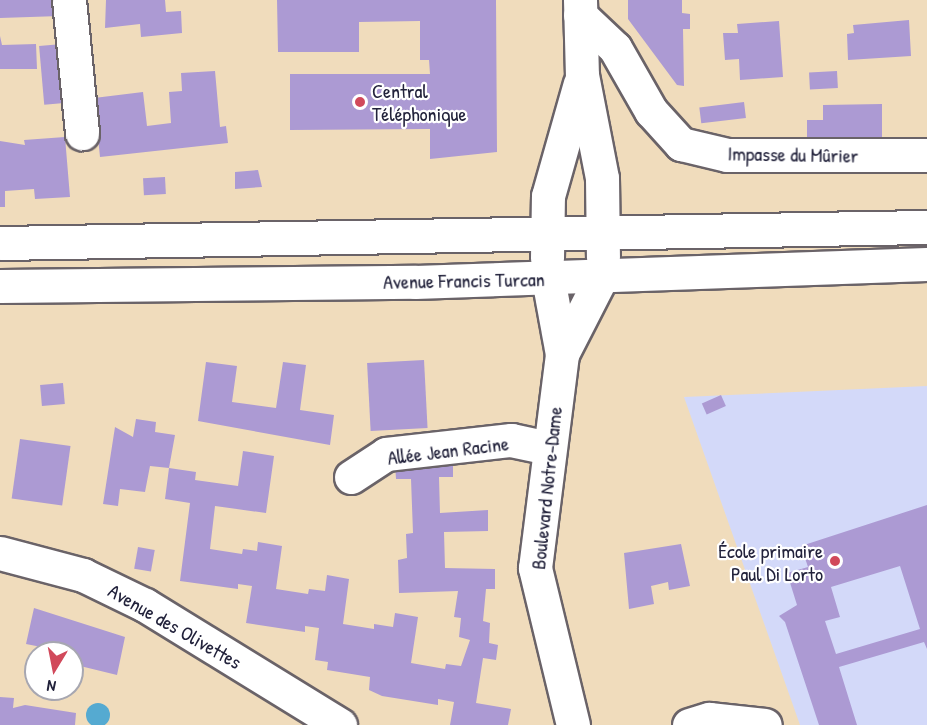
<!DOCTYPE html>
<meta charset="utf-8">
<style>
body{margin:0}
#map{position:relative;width:927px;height:725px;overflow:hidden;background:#f0dcbc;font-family:"Patrick Hand",sans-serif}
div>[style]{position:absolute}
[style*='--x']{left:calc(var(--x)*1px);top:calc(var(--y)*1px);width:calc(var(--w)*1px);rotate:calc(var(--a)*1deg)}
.built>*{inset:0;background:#d3d9f9}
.water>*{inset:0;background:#55aad1}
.round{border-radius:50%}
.building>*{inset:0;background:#ac9ad3;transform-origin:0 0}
.roads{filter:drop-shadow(2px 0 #6a6368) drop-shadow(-2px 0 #6a6368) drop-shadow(0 2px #6a6368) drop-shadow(0 -2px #6a6368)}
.minor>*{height:33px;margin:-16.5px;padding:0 16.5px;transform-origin:16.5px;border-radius:16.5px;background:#fff}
.major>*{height:33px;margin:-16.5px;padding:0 16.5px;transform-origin:16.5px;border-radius:16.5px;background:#fff}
.dots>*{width:16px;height:16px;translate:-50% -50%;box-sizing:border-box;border:3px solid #fff;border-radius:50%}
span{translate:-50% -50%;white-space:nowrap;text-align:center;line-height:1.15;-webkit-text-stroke:4.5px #fff;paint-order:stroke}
.poi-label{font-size:20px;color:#22223b}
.left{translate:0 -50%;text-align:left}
.right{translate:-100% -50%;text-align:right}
.street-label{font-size:20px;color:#22223b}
.north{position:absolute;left:24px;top:641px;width:60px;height:60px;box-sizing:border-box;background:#fff;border:2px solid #a7a7b1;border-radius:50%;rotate:190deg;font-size:16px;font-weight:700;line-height:24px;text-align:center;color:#22223b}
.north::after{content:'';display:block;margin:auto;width:21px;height:27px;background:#d1495b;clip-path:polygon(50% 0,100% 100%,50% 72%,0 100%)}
</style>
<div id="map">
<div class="built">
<div style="clip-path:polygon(927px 386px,927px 725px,800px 725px,684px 397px)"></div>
</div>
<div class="water">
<div class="round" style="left:86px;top:703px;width:24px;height:24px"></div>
</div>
<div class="building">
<div style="clip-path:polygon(0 0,58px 0,60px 16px,0 18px)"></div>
<div style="clip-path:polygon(106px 0,165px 0,166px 12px,181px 11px,182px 33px,141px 37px,140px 24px,105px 28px)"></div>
<div style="clip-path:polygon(277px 0,496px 0,497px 152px,430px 159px,430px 129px,290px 130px,290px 74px,430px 74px,429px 60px,420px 60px,420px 21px,359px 22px,359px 52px,278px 52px)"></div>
<div style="clip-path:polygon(628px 0,682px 0,682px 13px,690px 14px,690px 29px,683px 29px,684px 86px,677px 85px,628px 19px)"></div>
<div style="clip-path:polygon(909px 20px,911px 56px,848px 60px,847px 34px,854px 33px,853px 25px)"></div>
<div style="clip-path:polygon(779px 21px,783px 77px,740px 80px,739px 59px,725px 60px,723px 33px,738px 33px,737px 24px)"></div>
<div style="clip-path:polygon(0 36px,2px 45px,36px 44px,37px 69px,0 69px)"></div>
<div style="left:62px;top:44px;width:59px;height:23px;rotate:85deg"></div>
<div style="clip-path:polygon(215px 71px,220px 127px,226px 126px,228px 143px,100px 157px,94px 98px,143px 92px,147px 126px,171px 123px,169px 92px,182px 91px,181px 73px)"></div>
<div style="left:837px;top:71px;width:17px;height:28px;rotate:87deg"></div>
<div style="left:744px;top:102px;width:16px;height:45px;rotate:83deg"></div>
<div style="clip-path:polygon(882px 104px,882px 143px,807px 143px,807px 120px,823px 120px,823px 105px)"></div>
<div style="clip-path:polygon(65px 137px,70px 197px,35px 199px,34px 189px,5px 191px,5px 207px,0 207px,0 141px,25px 145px,24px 140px)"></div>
<div style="clip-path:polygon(258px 170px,262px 187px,235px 189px,235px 172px)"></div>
<div style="left:165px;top:177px;width:17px;height:22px;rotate:87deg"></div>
<div style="left:424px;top:360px;width:68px;height:57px;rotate:87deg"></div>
<div style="clip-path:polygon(206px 362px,237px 366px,232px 402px,276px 408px,283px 362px,306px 365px,300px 410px,334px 415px,330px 445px,198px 421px)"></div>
<div style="left:63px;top:383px;width:21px;height:23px;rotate:85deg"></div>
<div style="left:721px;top:395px;width:12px;height:21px;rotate:66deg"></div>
<div style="clip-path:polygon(136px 419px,156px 422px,155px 432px,175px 435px,169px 468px,196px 472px,195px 480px,238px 486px,243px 451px,274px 456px,266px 513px,215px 506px,210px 549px,242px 554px,243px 549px,257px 551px,258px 542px,282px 546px,276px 589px,308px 594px,309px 589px,325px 591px,327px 575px,349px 579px,343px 624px,374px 629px,374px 624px,393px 627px,395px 613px,418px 617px,411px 663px,445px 669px,446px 664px,461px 666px,470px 640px,459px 637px,461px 618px,454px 617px,458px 591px,399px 593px,398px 560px,407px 558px,406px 534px,413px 533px,411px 479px,396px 479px,395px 463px,453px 462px,453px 477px,439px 477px,440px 513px,488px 510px,488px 531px,444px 532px,445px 568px,495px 569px,495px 589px,486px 589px,483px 621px,490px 623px,489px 643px,498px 645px,496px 660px,483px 658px,476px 703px,511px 709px,508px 725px,450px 725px,454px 702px,438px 699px,438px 705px,382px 696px,369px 690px,370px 677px,327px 670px,328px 662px,315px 660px,319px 628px,305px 626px,305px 632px,246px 623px,252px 586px,238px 584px,238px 589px,180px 581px,190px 503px,165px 499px,169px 468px,150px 466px,145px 492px,120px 489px,118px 506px,103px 504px,115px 427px,133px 437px)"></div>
<div style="left:20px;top:439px;width:51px;height:60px;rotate:8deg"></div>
<div style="clip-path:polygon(evenodd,927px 505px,927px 649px,924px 642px,839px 667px,857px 725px,819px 725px,785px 622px,779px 616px,797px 605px,787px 573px,808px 567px,801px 546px,927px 505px,900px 566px,920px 629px,836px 654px,825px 621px,840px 617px,831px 587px,900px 566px)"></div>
<div style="clip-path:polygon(681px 544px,690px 586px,669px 590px,668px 582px,651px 586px,654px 604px,629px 609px,624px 553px)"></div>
<div style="left:138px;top:547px;width:17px;height:22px;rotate:10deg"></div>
<div style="clip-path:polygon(34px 608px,125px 637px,117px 675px,72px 664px,72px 653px,26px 644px)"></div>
<div style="clip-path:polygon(0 697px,14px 698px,13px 708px,25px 705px,76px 713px,75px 725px,0 725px)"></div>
</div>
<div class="roads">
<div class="minor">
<div style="--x:69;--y:0;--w:134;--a:84.4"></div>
<div style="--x:580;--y:15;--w:48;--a:43.3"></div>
<div style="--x:615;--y:48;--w:73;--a:60.3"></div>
<div style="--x:651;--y:111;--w:45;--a:47.7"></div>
<div style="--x:681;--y:144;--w:47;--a:13.4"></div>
<div style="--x:727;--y:155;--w:200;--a:0"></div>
<div style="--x:548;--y:278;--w:77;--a:79.6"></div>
<div style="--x:351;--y:477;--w:42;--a:-33.3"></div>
<div style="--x:386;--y:454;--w:126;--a:-6.4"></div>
<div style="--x:511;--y:440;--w:39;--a:12"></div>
<div style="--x:0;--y:553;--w:86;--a:14.8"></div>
<div style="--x:83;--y:575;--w:69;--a:25.8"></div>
<div style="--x:145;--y:605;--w:229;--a:31.6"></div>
<div style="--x:573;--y:725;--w:162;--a:-103.6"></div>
<div style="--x:535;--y:568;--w:216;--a:-82.8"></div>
<div style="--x:562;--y:354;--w:88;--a:-62.9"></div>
<div style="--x:689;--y:725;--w:21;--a:-17"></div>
<div style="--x:709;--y:719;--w:56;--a:6.1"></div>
</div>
<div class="major">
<div style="--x:580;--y:0;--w:75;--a:88.5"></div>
<div style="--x:582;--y:75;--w:105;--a:79"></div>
<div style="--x:602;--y:178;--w:79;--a:89.3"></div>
<div style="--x:0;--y:243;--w:927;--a:-0.99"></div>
<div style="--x:547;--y:258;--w:62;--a:-89.1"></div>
<div style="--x:548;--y:196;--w:117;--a:-74.2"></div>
<div style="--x:0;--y:286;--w:415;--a:-0.6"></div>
<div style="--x:415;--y:282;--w:512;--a:-2.01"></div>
</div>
</div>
<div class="dots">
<div style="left:360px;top:102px;background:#d1495b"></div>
<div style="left:835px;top:561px;background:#d1495b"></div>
</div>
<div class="poi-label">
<span class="left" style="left:372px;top:102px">Central<br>Téléphonique</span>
<span class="right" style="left:823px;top:562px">École primaire<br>Paul Di Lorto</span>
</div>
<div class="street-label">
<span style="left:793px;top:154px;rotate:1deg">Impasse du Mûrier</span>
<span style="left:464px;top:280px;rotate:-1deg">Avenue Francis Turcan</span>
<span style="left:448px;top:450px;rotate:-7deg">Allée Jean Racine</span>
<span style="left:546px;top:488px;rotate:-84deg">Boulevard Notre-Dame</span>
<span style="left:175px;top:626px;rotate:30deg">Avenue des Olivettes</span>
</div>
<div class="north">N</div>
</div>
